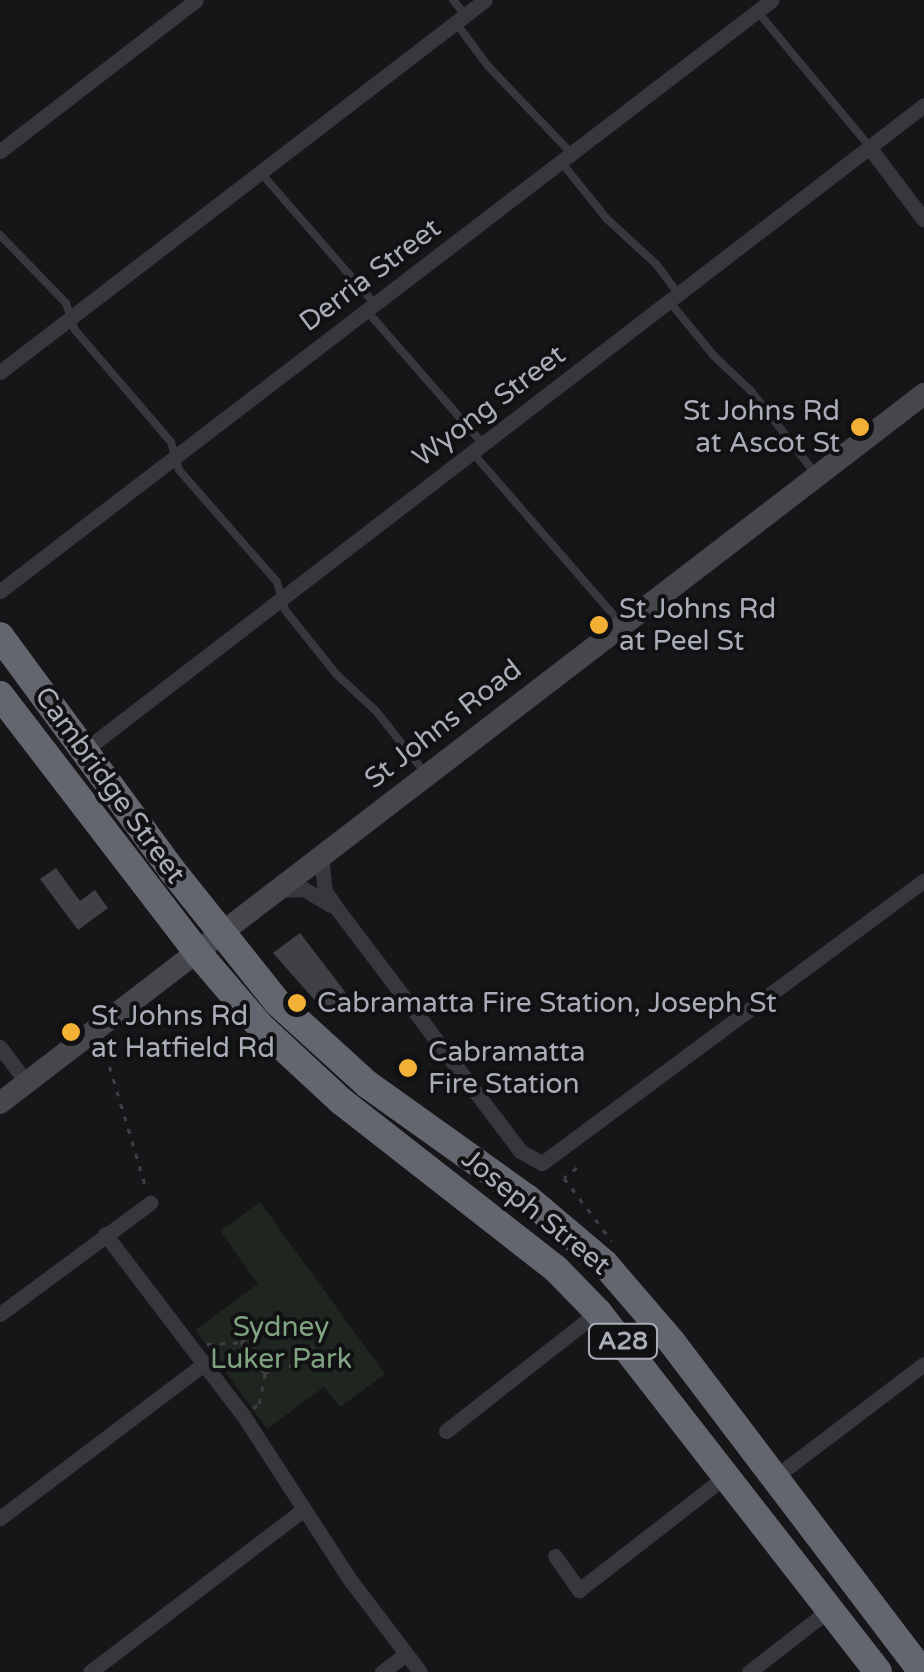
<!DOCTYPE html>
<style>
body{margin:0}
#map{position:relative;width:924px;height:1672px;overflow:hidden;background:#161618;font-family:"Varela Round",sans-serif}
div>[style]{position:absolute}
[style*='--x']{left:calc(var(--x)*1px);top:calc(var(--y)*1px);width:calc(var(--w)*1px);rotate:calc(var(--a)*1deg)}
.green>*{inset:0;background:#1e261f}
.building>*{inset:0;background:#404145}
.path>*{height:2.5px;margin-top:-1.25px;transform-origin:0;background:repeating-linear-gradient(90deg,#3d3f44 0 5px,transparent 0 13px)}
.lane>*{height:8px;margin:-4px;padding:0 4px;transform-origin:4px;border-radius:4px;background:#37383d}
.street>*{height:15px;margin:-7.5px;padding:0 7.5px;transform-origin:7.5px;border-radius:7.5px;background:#37383d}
.secondary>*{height:22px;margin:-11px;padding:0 11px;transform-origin:11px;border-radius:11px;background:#45474d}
.highway>*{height:28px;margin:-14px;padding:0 14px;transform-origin:14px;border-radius:14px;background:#63666e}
.dots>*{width:28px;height:28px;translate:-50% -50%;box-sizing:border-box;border:5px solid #111113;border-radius:50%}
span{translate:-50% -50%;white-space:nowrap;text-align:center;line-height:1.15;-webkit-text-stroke:8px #111113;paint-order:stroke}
.shield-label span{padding:2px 8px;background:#111113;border:2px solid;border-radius:8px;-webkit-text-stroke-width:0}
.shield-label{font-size:25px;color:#a8adb8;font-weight:700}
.street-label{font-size:28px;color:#a8adb8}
.poi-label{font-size:28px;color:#a8adb8}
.right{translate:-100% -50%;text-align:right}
.left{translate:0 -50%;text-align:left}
.park-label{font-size:28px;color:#7fa381}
</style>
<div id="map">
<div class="green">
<div style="clip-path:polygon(260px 1202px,385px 1374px,340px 1407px,324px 1387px,267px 1429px,195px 1330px,258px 1284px,220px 1231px)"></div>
</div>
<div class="building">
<div style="clip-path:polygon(56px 868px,80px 901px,95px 890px,108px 908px,78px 930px,40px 879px)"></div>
<div style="clip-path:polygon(300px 933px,349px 997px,327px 1014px,273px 953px)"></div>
</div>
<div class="path">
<div style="--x:106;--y:1054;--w:139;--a:73.3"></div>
<div style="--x:577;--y:1168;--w:16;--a:142"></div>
<div style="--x:564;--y:1178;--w:79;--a:52.7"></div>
<div style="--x:207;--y:1344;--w:34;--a:-3"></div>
<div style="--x:241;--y:1342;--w:30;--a:-42"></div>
<div style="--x:263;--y:1322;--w:50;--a:2.3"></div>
<div style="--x:313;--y:1324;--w:13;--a:61"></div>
<div style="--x:319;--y:1335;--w:23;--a:119"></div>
<div style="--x:308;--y:1355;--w:17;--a:144"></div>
<div style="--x:294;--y:1365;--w:30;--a:165"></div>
<div style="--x:265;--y:1373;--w:23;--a:-142"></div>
<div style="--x:247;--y:1359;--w:18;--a:-109"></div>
<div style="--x:253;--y:1408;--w:7;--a:-34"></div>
<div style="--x:259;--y:1404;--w:31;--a:-79"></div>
</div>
<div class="lane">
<div style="--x:453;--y:0;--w:19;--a:51"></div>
<div style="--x:757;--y:11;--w:175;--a:50.3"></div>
<div style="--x:456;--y:23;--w:54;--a:53.3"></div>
<div style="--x:488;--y:66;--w:122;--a:46.3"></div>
<div style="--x:561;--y:162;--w:73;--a:51.1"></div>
<div style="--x:607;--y:219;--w:67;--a:42.6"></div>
<div style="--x:656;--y:264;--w:35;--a:53"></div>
<div style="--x:261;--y:173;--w:172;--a:49"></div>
<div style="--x:0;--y:235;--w:95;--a:45.9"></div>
<div style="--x:66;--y:303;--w:28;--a:72"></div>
<div style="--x:75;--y:330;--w:148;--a:49.4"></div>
<div style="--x:171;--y:442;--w:29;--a:74"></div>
<div style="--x:179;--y:470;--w:149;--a:48.8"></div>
<div style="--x:277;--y:582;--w:29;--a:74"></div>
<div style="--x:285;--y:610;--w:82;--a:51.4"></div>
<div style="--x:336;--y:674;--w:54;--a:42.8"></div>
<div style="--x:376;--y:711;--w:80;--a:51.6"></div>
<div style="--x:668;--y:300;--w:72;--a:50.6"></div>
<div style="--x:714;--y:356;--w:51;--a:43.4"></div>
<div style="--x:751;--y:391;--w:103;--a:52.1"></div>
<div style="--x:366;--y:310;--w:176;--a:48.9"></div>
<div style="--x:471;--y:451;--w:225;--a:49"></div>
</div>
<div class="street">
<div style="--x:869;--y:147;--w:91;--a:53"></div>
<div style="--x:0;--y:151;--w:247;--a:-37.6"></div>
<div style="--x:0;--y:372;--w:611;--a:-37.49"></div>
<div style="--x:0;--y:591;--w:972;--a:-37.44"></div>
<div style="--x:86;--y:749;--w:1057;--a:-37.54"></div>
<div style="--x:321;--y:855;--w:36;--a:84"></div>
<div style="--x:325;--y:891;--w:23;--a:56"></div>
<div style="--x:338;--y:910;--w:302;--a:52.9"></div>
<div style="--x:520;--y:1151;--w:25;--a:29"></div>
<div style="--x:542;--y:1163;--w:475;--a:-36.5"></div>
<div style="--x:279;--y:890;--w:25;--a:-2"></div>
<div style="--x:304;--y:889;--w:31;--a:31"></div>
<div style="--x:0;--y:1047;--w:45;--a:53.1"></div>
<div style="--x:105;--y:1234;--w:228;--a:52.7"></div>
<div style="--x:243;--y:1415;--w:198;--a:57"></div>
<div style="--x:351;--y:1581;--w:114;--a:52.8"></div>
<div style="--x:0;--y:1314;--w:187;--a:-36.5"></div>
<div style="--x:446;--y:1431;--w:193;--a:-38.1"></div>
<div style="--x:775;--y:1477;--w:187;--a:-37.2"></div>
<div style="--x:0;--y:1518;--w:257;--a:-37.1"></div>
<div style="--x:555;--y:1556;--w:42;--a:54.8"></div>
<div style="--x:579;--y:1590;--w:187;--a:-37.8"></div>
<div style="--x:90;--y:1672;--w:268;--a:-37.3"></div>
<div style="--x:382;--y:1672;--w:30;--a:-37"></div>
<div style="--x:749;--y:1672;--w:103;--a:-37.9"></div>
</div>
<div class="secondary">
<div style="--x:0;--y:1103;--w:1165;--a:-37.5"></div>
</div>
<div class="highway">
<div style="--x:0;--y:636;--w:289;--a:53.7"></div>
<div style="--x:171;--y:869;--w:171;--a:51.4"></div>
<div style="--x:278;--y:1003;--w:120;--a:42.3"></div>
<div style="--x:367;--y:1084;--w:196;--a:35.5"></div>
<div style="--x:527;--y:1198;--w:101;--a:40.2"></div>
<div style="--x:604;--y:1263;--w:103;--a:49.3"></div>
<div style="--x:671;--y:1341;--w:415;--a:52.8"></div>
<div style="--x:0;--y:695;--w:324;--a:52.5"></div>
<div style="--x:197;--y:952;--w:97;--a:49.6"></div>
<div style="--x:260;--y:1026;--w:110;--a:42.8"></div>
<div style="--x:341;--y:1101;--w:273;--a:38"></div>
<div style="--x:556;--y:1269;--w:60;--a:45.7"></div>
<div style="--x:598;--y:1312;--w:456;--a:52.1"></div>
</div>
<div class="dots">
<div style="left:860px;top:427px;background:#f2b134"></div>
<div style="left:599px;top:625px;background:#f2b134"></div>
<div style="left:297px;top:1003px;background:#f2b134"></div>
<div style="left:71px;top:1032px;background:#f2b134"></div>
<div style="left:408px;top:1068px;background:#f2b134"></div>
</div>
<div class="shield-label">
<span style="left:623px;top:1341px">A28</span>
</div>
<div class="street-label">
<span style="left:370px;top:275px;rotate:-37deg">Derria Street</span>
<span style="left:489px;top:406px;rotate:-37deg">Wyong Street</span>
<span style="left:443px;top:724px;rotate:-38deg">St Johns Road</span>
<span style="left:110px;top:785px;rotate:54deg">Cambridge Street</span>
<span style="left:536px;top:1212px;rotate:39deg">Joseph Street</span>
</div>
<div class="poi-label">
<span class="right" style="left:840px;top:427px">St Johns Rd<br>at Ascot St</span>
<span class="left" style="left:619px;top:625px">St Johns Rd<br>at Peel St</span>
<span class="left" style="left:317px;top:1003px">Cabramatta Fire Station, Joseph St</span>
<span class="left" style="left:91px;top:1032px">St Johns Rd<br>at Hatfield Rd</span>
<span class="left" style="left:428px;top:1068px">Cabramatta<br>Fire Station</span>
</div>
<div class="park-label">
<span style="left:281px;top:1343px">Sydney<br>Luker Park</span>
</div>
</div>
